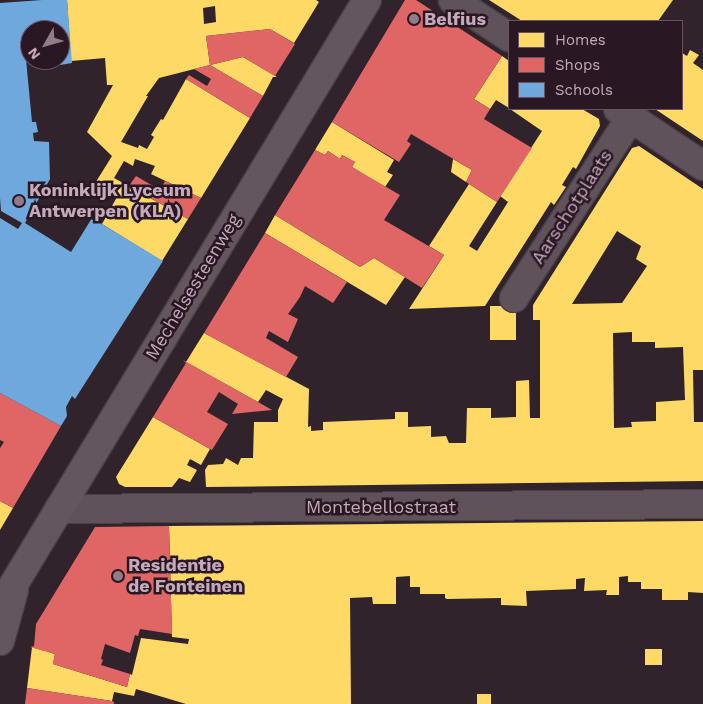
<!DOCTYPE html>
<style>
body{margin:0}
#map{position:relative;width:703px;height:704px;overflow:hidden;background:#30232c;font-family:"Work Sans",sans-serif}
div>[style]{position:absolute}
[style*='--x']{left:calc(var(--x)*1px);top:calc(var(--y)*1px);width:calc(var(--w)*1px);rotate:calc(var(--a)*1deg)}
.homes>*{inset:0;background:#ffd966;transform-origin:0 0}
.shops>*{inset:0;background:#e06666}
.schools>*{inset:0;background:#6fa8dc}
.roads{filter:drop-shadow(1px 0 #4a3f46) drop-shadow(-1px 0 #4a3f46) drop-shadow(0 1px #4a3f46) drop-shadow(0 -1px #4a3f46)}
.street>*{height:28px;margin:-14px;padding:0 14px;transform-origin:14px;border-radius:14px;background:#5f525a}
.secondary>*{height:28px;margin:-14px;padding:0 14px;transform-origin:14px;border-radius:14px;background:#64565f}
.tram>*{height:1px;margin:-0.5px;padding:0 0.5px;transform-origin:0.5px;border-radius:0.5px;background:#62565e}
.dots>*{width:14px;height:14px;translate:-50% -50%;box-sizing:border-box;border:2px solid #2a1724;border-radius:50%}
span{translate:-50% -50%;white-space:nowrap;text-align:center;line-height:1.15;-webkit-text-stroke:5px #2a1724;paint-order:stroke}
.poi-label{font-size:18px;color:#c4aabb;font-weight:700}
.left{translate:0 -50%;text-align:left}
.street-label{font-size:18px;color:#c4aabb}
.legend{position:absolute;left:508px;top:20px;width:175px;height:90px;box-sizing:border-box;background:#2a1724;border:1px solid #685260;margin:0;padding:6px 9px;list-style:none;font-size:15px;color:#c4aabb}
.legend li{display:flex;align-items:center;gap:10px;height:25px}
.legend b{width:25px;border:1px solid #685260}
.north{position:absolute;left:20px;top:20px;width:50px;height:50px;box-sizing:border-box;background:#2a1724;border:1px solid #685260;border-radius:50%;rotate:232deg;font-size:14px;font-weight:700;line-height:20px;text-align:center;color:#c4aabb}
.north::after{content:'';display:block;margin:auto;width:18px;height:22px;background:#907b89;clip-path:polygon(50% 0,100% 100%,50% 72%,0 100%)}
</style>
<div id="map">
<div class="homes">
<div style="clip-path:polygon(evenodd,67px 0,316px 0,319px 2px,294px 43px,270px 29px,206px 36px,210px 65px,243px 57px,277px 77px,273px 77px,263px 96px,210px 65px,159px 78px,146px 96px,148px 96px,121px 142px,138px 148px,139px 145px,147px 149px,154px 137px,151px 135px,161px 119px,163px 120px,186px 79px,250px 118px,201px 198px,151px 174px,155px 166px,135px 159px,133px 166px,124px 161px,114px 178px,188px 219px,162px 261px,102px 224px,117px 197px,94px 185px,112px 156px,87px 132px,113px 85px,107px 85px,105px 58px,71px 61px,67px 0,215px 6px,216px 22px,204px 24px,203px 8px,215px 6px)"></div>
<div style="clip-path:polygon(489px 0,673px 0,658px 21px,522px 21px)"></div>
<div style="clip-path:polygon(690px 50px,699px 55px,693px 63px,703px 70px,703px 141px,655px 109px,682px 109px,682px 53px,687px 56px)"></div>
<div style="clip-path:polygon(502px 56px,509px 61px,509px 108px,496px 100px,490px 109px,474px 99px)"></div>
<div style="clip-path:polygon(510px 109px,582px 109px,599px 119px,600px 126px,576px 169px,573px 167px,562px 185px,566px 187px,554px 205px,551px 202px,485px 306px,409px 309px,444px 255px,429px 246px,469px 184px,497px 202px,469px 246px,477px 251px,508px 202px,500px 196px,542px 131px)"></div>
<div style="clip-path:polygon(332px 122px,394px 160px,387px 172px,393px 175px,385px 187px,352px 167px,355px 162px,342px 155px,340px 159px,328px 151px,325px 155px,315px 150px)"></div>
<div style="clip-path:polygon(evenodd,639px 146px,703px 189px,703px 370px,693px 370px,694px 422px,703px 422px,703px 481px,206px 487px,205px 470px,208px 465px,223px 464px,226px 458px,238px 465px,241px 458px,253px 458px,254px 422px,278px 422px,278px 410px,283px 399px,266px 390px,258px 402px,186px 362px,204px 333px,309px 389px,308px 427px,311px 426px,311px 431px,323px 430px,323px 422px,395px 419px,395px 412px,408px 412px,408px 427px,431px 426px,431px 437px,446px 436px,449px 443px,466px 443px,467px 408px,491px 408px,491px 418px,516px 417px,516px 381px,529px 380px,530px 418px,540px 418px,540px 320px,533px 320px,533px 305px,632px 148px,639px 146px,617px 231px,641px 246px,636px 259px,647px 266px,622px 303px,572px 304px,617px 231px,639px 146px,632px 332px,632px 342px,655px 342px,655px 348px,683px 347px,685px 400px,656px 402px,656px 421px,631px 422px,632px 427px,614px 428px,613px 333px,632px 332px)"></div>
<div style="clip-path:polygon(453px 159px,472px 170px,466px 182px,451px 172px)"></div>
<div style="clip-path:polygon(275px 215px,360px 267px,374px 258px,405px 277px,386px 305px,265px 233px)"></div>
<div style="left:490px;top:306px;width:26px;height:34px"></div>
<div style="clip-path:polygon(153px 417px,210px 449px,201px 465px,190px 459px,187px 465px,197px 470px,190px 482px,179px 478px,172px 487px,125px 487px,119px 484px,116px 477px)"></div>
<div style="clip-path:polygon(0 501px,13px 508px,0 530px)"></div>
<div style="clip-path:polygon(703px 521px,703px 593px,688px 592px,688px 600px,662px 600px,662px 589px,641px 589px,641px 582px,628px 582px,628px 576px,619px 577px,619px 595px,606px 595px,607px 590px,584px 591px,585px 578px,576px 579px,576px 589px,526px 591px,527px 606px,501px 605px,501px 598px,447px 599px,445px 598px,445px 594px,420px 594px,420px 587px,410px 587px,410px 576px,396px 577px,396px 604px,373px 604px,372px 597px,350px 598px,351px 704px,186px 704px,136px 689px,134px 696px,114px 692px,112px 701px,27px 688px,32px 647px,55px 654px,53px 664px,127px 687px,130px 674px,132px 675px,141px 638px,188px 644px,189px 639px,172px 637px,169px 526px)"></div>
<div style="left:645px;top:649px;width:17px;height:16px"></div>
<div style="left:477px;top:694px;width:14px;height:10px"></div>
</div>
<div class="shops">
<div style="clip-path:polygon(405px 0,416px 0,502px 56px,474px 99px,490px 109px,484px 119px,532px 148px,497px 202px,466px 182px,472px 170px,411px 134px,407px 141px,411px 144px,399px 162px,332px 122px)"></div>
<div style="clip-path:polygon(270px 29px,295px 44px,275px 76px,243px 57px,210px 65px,206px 36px)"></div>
<div style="clip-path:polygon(210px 65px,263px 96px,250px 118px,186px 79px,189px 75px,207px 86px,211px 79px,194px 69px)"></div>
<div style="clip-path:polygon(315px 150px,325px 155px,328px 151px,340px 159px,342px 155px,355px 162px,352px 167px,400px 195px,384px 220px,444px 255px,422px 288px,374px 258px,360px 267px,275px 215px)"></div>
<div style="clip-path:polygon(136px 176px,160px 190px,165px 181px,201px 198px,188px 219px,129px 186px)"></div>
<div style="clip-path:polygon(265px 233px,347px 282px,333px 303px,305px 286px,300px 297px,288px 314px,298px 319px,288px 342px,269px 331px,266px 338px,298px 357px,286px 377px,204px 333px)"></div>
<div style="clip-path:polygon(183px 360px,258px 402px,272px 410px,232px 414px,238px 404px,219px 392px,207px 412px,228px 424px,212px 450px,153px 417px,186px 363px)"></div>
<div style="clip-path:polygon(0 393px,61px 426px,13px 508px,0 501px,0 448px,4px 442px,0 440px)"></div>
<div style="clip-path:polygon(169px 526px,172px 634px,140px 629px,138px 636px,135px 635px,130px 653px,105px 644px,101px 659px,103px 660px,101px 665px,130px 674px,127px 687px,53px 664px,55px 654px,30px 647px,34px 646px,36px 624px,95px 527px)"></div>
<div style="clip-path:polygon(27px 688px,112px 701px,114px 702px,114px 704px,25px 704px)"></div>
</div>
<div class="schools">
<div style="clip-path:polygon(42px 0,67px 0,72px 63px,60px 65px,60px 30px,30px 30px,30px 59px,27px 49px,25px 49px,32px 122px,36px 122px,38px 132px,33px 133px,34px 141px,49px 142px,50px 179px,25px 223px,71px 252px,92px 218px,163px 261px,75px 399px,72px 396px,66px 407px,67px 416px,61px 426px,0 393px,0 218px,18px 229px,22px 223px,1px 211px,0 198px,0 3px)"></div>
</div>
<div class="roads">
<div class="street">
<div style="--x:453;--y:0;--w:67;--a:33.5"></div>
<div style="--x:618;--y:109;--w:102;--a:33.8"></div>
<div style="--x:514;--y:298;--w:216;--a:-57.1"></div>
<div style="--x:59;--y:509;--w:644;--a:-0.44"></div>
</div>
<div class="secondary">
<div style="--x:0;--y:607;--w:709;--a:-58.84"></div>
<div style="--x:0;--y:641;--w:53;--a:-74.6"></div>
</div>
</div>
<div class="tram">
<div style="--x:0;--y:596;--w:696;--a:-58.87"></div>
<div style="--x:0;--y:626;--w:59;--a:-63.9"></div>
<div style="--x:26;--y:573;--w:671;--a:-58.66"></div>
</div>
<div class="dots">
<div style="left:414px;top:19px;background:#907b89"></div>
<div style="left:19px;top:201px;background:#907b89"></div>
<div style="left:118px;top:576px;background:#907b89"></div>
</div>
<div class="poi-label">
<span class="left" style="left:424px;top:19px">Belfius</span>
<span class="left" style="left:29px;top:201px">Koninklijk Lyceum<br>Antwerpen (KLA)</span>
<span class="left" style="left:128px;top:576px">Residentie<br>de Fonteinen</span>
</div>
<div class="street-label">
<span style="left:572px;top:207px;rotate:-57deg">Aarschotplaats</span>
<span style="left:193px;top:287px;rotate:-59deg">Mechelsesteenweg</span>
<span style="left:381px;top:507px">Montebellostraat</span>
</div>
<ul class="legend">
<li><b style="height:14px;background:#ffd966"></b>Homes</li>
<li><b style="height:14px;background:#e06666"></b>Shops</li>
<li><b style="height:14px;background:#6fa8dc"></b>Schools</li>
</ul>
<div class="north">N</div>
</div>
